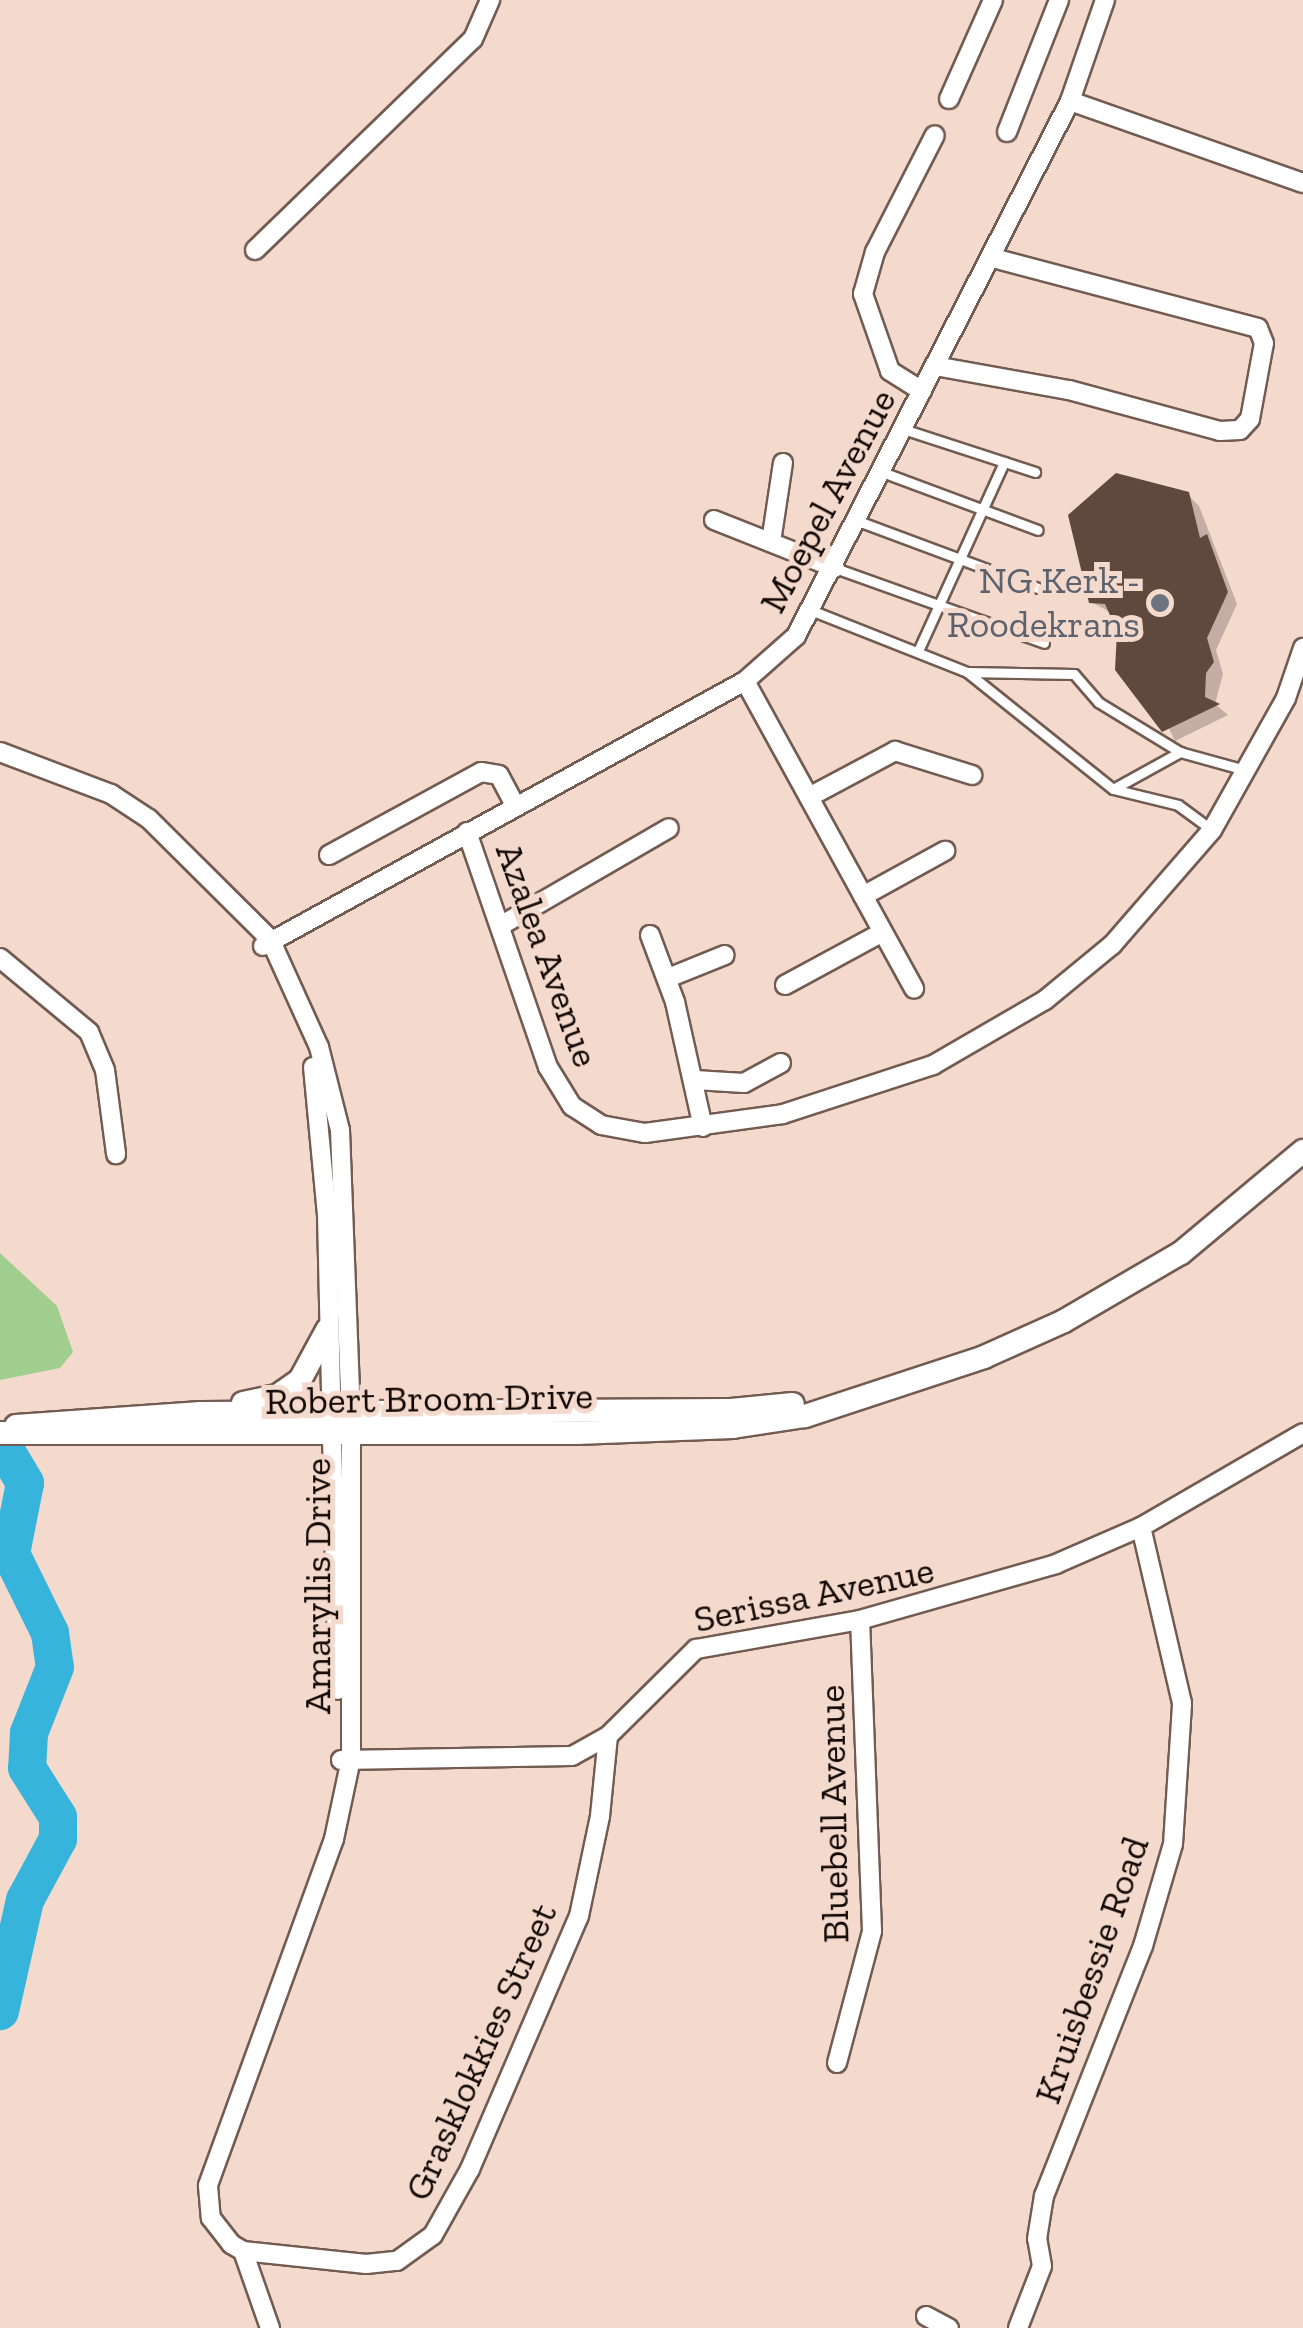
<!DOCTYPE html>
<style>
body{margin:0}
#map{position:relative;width:1303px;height:2328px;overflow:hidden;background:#f4d9cd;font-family:"Zilla Slab",serif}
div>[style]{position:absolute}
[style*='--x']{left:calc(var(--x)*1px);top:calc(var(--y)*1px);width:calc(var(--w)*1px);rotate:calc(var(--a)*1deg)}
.green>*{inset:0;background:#9fce8f}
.shadow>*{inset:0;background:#0003}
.river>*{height:38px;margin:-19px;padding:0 19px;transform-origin:19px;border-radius:19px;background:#36b4db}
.building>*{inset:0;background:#5f493f}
.roads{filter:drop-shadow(2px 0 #725b51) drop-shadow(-2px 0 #725b51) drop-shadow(0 2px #725b51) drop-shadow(0 -2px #725b51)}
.service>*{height:9px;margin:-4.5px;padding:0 4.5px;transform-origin:4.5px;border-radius:4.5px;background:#fff}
.minor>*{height:18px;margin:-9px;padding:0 9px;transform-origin:9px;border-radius:9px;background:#fff}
.tertiary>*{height:22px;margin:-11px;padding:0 11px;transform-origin:11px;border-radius:11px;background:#fff}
.dots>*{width:28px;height:28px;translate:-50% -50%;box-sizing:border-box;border:5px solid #f4d9cd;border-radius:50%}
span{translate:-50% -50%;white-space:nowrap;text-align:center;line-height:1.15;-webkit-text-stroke:10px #f4d9cd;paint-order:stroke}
.street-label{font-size:38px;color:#120906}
.worship-label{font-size:38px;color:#5b616d}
.right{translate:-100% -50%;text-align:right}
</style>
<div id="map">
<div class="green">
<div style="clip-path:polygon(0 1253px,57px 1306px,73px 1352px,60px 1368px,0 1380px)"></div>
</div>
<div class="shadow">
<div style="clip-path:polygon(1188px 495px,1199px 506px,1237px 604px,1216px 650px,1223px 674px,1215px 704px,1228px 715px,1175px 741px,1112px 613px,1091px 602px)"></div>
</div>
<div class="river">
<div style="--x:0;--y:1441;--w:49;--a:59.2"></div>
<div style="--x:25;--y:1483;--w:72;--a:101.2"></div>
<div style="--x:11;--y:1554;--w:88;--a:63.7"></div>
<div style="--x:50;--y:1633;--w:34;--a:82"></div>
<div style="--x:55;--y:1667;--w:71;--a:111.5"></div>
<div style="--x:29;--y:1733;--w:35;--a:93"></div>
<div style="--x:27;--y:1768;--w:58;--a:57.7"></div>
<div style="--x:58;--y:1817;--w:22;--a:90"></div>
<div style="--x:58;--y:1839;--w:69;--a:118.4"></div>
<div style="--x:25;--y:1900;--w:114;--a:102.7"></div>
</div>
<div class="building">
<div style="clip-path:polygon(1116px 473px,1189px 492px,1200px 538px,1207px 534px,1228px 592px,1207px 638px,1214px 662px,1206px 673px,1205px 697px,1220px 704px,1162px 732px,1115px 670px,1117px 631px,1105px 604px,1089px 603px,1068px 515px)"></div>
</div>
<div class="roads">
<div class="service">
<div style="--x:903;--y:429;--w:139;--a:18"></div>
<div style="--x:882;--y:472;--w:166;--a:20.4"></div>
<div style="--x:858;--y:521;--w:192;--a:20.4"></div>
<div style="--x:835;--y:568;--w:222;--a:19.7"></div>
<div style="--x:813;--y:611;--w:166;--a:21.6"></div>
<div style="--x:967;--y:672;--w:187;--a:38.7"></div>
<div style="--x:1113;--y:789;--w:67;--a:13.8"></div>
<div style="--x:1178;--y:805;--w:42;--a:36.3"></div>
<div style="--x:918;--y:651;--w:208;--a:-65.5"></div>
<div style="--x:967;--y:672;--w:107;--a:1.1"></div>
<div style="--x:1074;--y:674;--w:37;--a:49"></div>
<div style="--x:1098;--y:702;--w:96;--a:31.4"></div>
<div style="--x:1180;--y:752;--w:67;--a:15.5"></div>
<div style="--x:1113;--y:789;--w:77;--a:-28.9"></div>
</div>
<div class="minor">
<div style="--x:949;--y:99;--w:108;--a:-66"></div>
<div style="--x:1070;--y:101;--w:247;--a:19.4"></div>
<div style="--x:1007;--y:132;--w:142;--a:-68.5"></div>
<div style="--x:255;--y:250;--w:303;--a:-44.1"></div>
<div style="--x:473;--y:39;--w:43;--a:-66.4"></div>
<div style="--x:935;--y:366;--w:136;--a:10.2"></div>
<div style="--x:1069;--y:390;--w:156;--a:15.2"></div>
<div style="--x:1220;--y:431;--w:20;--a:-3"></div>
<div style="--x:1240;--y:430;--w:15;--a:-48"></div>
<div style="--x:1250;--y:419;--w:77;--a:-79.6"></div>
<div style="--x:1264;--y:343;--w:16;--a:-112"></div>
<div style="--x:1258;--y:328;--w:277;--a:-165.2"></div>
<div style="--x:922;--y:391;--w:38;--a:-148"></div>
<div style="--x:890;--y:371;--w:82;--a:-109.3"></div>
<div style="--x:863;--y:294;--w:44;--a:-74.1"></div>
<div style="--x:875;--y:252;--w:131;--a:-62.9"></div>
<div style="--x:714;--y:520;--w:130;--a:21.6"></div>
<div style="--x:771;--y:542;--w:80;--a:-81.4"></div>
<div style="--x:745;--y:681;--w:351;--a:61.2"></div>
<div style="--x:0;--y:752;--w:119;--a:20.7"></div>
<div style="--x:111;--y:794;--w:45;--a:33.3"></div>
<div style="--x:149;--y:819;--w:170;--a:44.8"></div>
<div style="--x:270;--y:939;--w:119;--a:65.6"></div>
<div style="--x:319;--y:1047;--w:86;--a:75.8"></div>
<div style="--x:340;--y:1130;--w:284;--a:87.8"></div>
<div style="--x:351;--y:1414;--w:345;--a:90"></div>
<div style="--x:351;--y:1759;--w:82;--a:102"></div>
<div style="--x:334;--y:1839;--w:369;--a:110"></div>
<div style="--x:208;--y:2186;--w:32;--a:85"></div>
<div style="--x:211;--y:2218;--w:33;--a:52"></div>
<div style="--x:231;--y:2244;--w:14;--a:30"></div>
<div style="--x:243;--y:2251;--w:124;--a:6"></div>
<div style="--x:366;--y:2264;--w:31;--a:-6"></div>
<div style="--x:397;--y:2261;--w:44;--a:-35.8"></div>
<div style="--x:433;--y:2235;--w:76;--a:-60.7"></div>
<div style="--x:470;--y:2169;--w:275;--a:-66.7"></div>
<div style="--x:579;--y:1916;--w:102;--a:-78.1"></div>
<div style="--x:600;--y:1816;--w:80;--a:-84.3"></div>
<div style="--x:809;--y:797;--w:98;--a:-28.1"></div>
<div style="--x:895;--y:751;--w:81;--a:17.3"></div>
<div style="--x:467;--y:832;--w:249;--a:71"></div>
<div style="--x:548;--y:1067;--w:46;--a:58.4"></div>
<div style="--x:572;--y:1106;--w:35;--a:33"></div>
<div style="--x:601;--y:1125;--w:45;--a:10.3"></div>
<div style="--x:645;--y:1133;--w:139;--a:-7.8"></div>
<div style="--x:783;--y:1114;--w:158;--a:-18.1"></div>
<div style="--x:933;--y:1065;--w:129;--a:-30.1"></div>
<div style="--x:1045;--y:1000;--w:87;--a:-39.4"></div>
<div style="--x:1112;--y:945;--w:152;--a:-49"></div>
<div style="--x:1212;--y:830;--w:151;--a:-60.7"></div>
<div style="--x:1286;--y:698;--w:53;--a:-71.2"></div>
<div style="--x:329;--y:855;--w:173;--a:-28.6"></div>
<div style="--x:481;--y:772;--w:18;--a:9"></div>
<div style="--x:499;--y:775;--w:34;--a:62"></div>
<div style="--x:863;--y:896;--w:94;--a:-28.8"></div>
<div style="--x:500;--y:926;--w:195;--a:-30.1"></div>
<div style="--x:650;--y:935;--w:72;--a:69.5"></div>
<div style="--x:675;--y:1002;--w:128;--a:77.4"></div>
<div style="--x:263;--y:946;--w:550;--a:-28.8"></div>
<div style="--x:745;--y:681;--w:68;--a:-41.4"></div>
<div style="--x:796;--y:636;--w:601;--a:-62.88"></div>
<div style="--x:1070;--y:101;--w:107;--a:-70.9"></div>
<div style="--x:0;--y:958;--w:116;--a:39.7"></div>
<div style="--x:89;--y:1032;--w:41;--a:67.2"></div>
<div style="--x:105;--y:1070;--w:85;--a:82.5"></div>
<div style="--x:668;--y:978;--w:61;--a:-22"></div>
<div style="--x:785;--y:985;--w:111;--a:-28.4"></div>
<div style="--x:313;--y:1067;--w:149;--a:84.6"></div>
<div style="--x:327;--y:1215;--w:475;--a:88.7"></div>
<div style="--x:695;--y:1080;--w:49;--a:3.5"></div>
<div style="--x:744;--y:1083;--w:42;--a:-28.4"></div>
<div style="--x:341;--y:1760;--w:231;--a:-1"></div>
<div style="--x:572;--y:1756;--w:41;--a:-29.1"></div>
<div style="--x:608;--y:1736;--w:124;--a:-44.7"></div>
<div style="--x:696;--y:1649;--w:167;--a:-10"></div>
<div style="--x:860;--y:1620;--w:204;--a:-15.9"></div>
<div style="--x:1056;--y:1564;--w:93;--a:-23.5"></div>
<div style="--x:1141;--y:1527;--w:187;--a:-30.1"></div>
<div style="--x:837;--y:2063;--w:137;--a:-75.1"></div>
<div style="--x:872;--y:1931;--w:311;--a:-92.2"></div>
<div style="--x:243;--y:2251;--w:82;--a:70.7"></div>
<div style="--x:926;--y:2316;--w:26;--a:28"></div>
<div style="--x:1018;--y:2328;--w:66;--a:-68.8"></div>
<div style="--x:1042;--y:2266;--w:27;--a:-100"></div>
<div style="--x:1037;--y:2239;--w:44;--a:-80.8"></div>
<div style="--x:1044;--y:2196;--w:269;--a:-68.4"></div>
<div style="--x:1143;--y:1946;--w:106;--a:-73.6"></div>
<div style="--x:1173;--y:1844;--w:141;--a:-86.3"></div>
<div style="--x:1182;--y:1703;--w:181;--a:-103.1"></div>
</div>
<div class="tertiary">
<div style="--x:243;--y:1403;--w:35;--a:-12"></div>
<div style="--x:277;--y:1396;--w:28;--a:-35"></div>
<div style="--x:300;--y:1380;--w:57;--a:-61.6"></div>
<div style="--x:16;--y:1426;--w:185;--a:-4"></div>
<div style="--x:201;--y:1413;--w:530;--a:-0.32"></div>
<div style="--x:731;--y:1410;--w:62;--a:-5.5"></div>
<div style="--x:0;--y:1433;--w:577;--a:0"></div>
<div style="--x:577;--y:1433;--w:156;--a:-2.2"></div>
<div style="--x:733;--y:1427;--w:73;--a:-8.7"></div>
<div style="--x:805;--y:1416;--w:188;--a:-18.2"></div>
<div style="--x:984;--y:1357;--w:88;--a:-24.2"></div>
<div style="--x:1064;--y:1321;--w:135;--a:-30.2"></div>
<div style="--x:1181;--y:1253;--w:159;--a:-39.9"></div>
</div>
</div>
<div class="dots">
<div style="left:1160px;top:603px;background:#6b7280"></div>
</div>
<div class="street-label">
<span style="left:828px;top:501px;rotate:-62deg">Moepel Avenue</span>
<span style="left:547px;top:955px;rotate:70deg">Azalea Avenue</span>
<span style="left:429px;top:1399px;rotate:-1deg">Robert Broom Drive</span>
<span style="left:318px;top:1586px;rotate:-90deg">Amaryllis Drive</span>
<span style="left:814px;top:1595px;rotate:-12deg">Serissa Avenue</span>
<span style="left:834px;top:1814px;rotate:-91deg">Bluebell Avenue</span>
<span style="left:1092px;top:1970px;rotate:-71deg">Kruisbessie Road</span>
<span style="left:481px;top:2052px;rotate:-66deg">Grasklokkies Street</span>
</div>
<div class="worship-label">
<span class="right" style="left:1140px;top:603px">NG Kerk -<br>Roodekrans</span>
</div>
</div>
